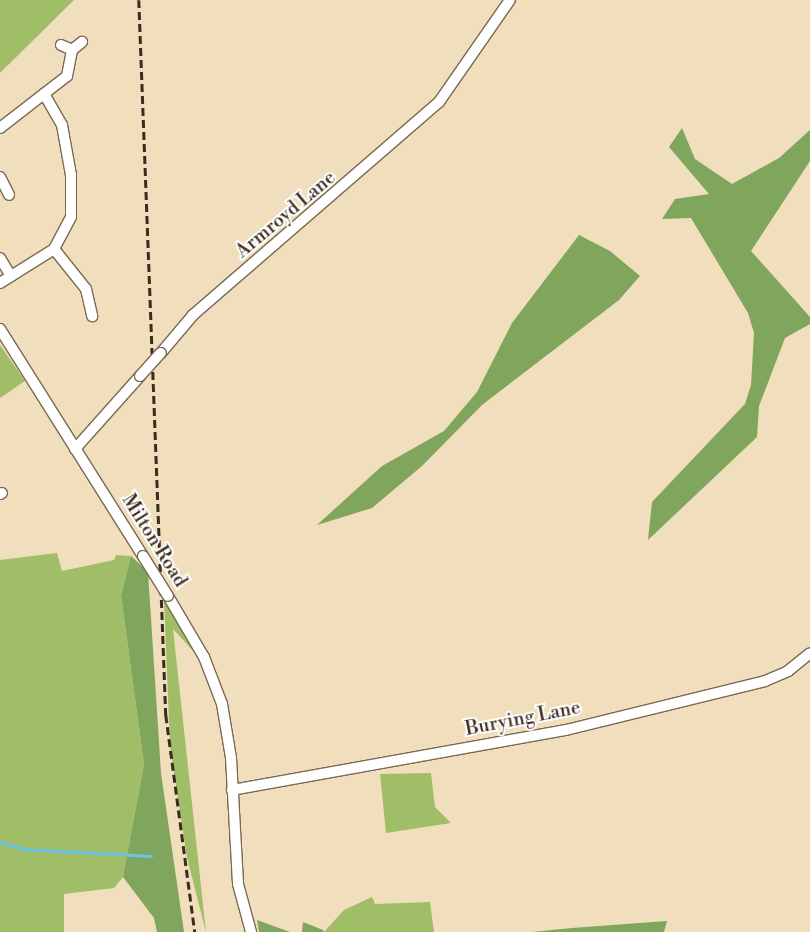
<!DOCTYPE html>
<style>
body{margin:0}
#map{position:relative;width:810px;height:932px;overflow:hidden;background:#f0debc;font-family:"Libre Bodoni",serif}
div>[style]{position:absolute}
[style*='--x']{left:calc(var(--x)*1px);top:calc(var(--y)*1px);width:calc(var(--w)*1px);rotate:calc(var(--a)*1deg)}
.green>*{inset:0;background:#a0be67}
.forest>*{inset:0;background:#80a55c}
.stream>*{height:2.5px;margin:-1.25px;padding:0 1.25px;transform-origin:1.25px;border-radius:1.25px;background:#6bc3e8}
.roads{filter:drop-shadow(1px 0 #7a6955) drop-shadow(-1px 0 #7a6955) drop-shadow(0 1px #7a6955) drop-shadow(0 -1px #7a6955)}
.minor>*{height:10px;margin:-5px;padding:0 5px;transform-origin:5px;border-radius:5px;background:#fff}
.rail>*{height:2.5px;margin-top:-1.25px;transform-origin:0;background:repeating-linear-gradient(90deg,#3b2a1e 0 8px,transparent 0 12px)}
.bridges{filter:drop-shadow(1px 0 #7a6955) drop-shadow(-1px 0 #7a6955) drop-shadow(0 1px #7a6955) drop-shadow(0 -1px #7a6955)}
.minor-bridge>*{height:10px;margin:-5px;padding:0 5px;transform-origin:5px;border-radius:5px;background:#fff}
span{translate:-50% -50%;white-space:nowrap;text-align:center;line-height:1.15;-webkit-text-stroke:4px #fff;paint-order:stroke}
.street-label{font-size:19px;color:#3b2a1e}
</style>
<div id="map">
<div class="green">
<div style="clip-path:polygon(0 0,74px 0,0 73px)"></div>
<div style="clip-path:polygon(0 345px,25px 381px,0 398px)"></div>
<div style="clip-path:polygon(57px 553px,62px 571px,114px 560px,116px 555px,131px 556px,121px 596px,144px 764px,123px 877px,114px 888px,64px 894px,64px 932px,0 932px,0 560px)"></div>
<div style="clip-path:polygon(164px 599px,194px 652px,173px 629px,206px 932px,187px 858px,170px 746px)"></div>
<div style="clip-path:polygon(431px 773px,435px 807px,451px 823px,386px 833px,380px 774px)"></div>
<div style="clip-path:polygon(372px 897px,375px 904px,430px 902px,434px 932px,324px 932px,344px 910px)"></div>
</div>
<div class="forest">
<div style="clip-path:polygon(682px 128px,695px 159px,732px 184px,779px 158px,810px 130px,810px 161px,751px 251px,810px 317px,810px 324px,785px 338px,759px 406px,757px 437px,648px 540px,652px 502px,745px 404px,751px 385px,754px 333px,748px 313px,691px 218px,662px 219px,675px 199px,709px 194px,669px 147px)"></div>
<div style="clip-path:polygon(579px 235px,610px 251px,640px 276px,619px 300px,482px 405px,422px 466px,372px 508px,317px 525px,382px 466px,444px 431px,477px 392px,512px 323px)"></div>
<div style="clip-path:polygon(131px 556px,148px 572px,161px 773px,184px 932px,157px 932px,154px 918px,123px 877px,144px 764px,121px 596px)"></div>
<div style="clip-path:polygon(257px 920px,290px 932px,259px 932px)"></div>
<div style="clip-path:polygon(667px 921px,664px 932px,532px 932px,572px 928px)"></div>
<div style="clip-path:polygon(303px 922px,323px 930px,324px 932px,302px 932px)"></div>
</div>
<div class="stream">
<div style="--x:0;--y:842;--w:25;--a:16"></div>
<div style="--x:24;--y:849;--w:127;--a:3.2"></div>
</div>
<div class="roads">
<div class="minor">
<div style="--x:61;--y:45;--w:12;--a:24"></div>
<div style="--x:0;--y:128;--w:85;--a:-37.8"></div>
<div style="--x:67;--y:76;--w:26;--a:-79"></div>
<div style="--x:72;--y:50;--w:13;--a:-39"></div>
<div style="--x:0;--y:177;--w:20;--a:63"></div>
<div style="--x:54;--y:249;--w:51;--a:51.3"></div>
<div style="--x:86;--y:289;--w:28;--a:77"></div>
<div style="--x:0;--y:258;--w:21;--a:59"></div>
<div style="--x:0;--y:283;--w:64;--a:-32.2"></div>
<div style="--x:54;--y:249;--w:36;--a:-62"></div>
<div style="--x:71;--y:217;--w:42;--a:-90"></div>
<div style="--x:71;--y:175;--w:51;--a:-100.2"></div>
<div style="--x:62;--y:125;--w:36;--a:-120"></div>
<div style="--x:0;--y:329;--w:268;--a:57.8"></div>
<div style="--x:161;--y:353;--w:50;--a:-49.9"></div>
<div style="--x:193;--y:315;--w:325;--a:-40.9"></div>
<div style="--x:439;--y:102;--w:124;--a:-55.2"></div>
<div style="--x:75;--y:449;--w:98;--a:-48.3"></div>
<div style="--x:0;--y:494;--w:2;--a:-27"></div>
<div style="--x:168;--y:596;--w:71;--a:59.5"></div>
<div style="--x:204;--y:657;--w:50;--a:69"></div>
<div style="--x:222;--y:704;--w:55;--a:80.5"></div>
<div style="--x:231;--y:758;--w:126;--a:86.8"></div>
<div style="--x:238;--y:884;--w:50;--a:74.8"></div>
<div style="--x:232;--y:790;--w:339;--a:-10.2"></div>
<div style="--x:566;--y:730;--w:205;--a:-13.8"></div>
<div style="--x:765;--y:681;--w:25;--a:-23"></div>
<div style="--x:788;--y:671;--w:28;--a:-39"></div>
</div>
</div>
<div class="rail">
<div style="--x:139;--y:0;--w:716;--a:87.84"></div>
<div style="--x:166;--y:715;--w:219;--a:82.4"></div>
</div>
<div class="bridges">
<div class="minor-bridge">
<div style="--x:140;--y:376;--w:31;--a:-48"></div>
<div style="--x:143;--y:556;--w:47;--a:58"></div>
</div>
</div>
<div class="street-label">
<span style="left:286px;top:215px;rotate:-40deg">Armroyd Lane</span>
<span style="left:154px;top:541px;rotate:58deg">Milton Road</span>
<span style="left:523px;top:719px;rotate:-11deg">Burying Lane</span>
</div>
</div>
